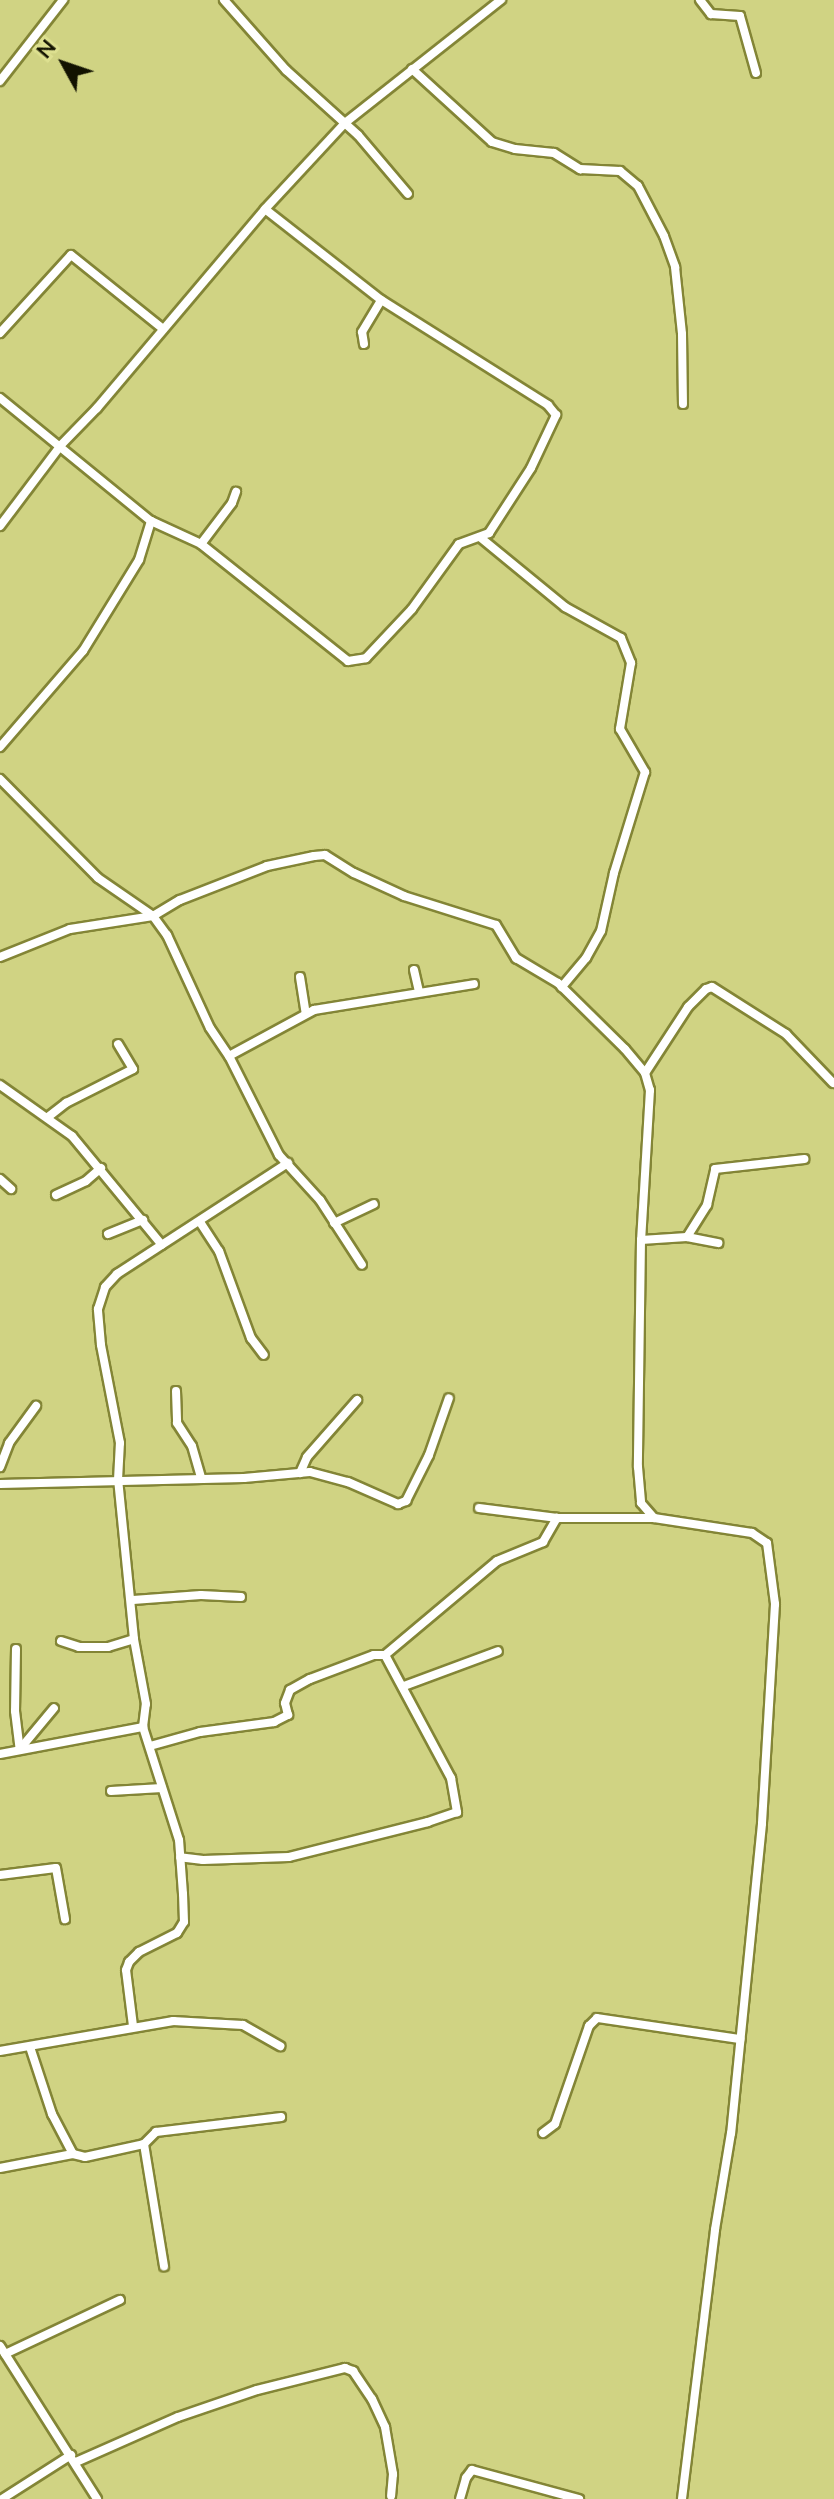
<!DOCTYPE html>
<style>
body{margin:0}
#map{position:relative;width:834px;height:2499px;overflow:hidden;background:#d0d383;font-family:Mulish,sans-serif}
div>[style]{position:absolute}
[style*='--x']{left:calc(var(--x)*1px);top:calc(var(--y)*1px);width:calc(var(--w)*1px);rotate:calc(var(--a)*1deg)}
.roads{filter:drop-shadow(2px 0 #838536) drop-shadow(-2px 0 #838536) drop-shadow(0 2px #838536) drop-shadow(0 -2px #838536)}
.street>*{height:8px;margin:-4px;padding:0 4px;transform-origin:4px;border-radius:4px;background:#fff}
span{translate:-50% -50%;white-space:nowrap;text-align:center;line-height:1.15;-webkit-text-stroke:6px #dde090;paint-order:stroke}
.north{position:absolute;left:24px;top:24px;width:80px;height:80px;-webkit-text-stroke:6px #dde090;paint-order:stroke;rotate:310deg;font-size:22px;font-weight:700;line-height:32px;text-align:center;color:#121200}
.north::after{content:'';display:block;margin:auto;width:28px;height:36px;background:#121200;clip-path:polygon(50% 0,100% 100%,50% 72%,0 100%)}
</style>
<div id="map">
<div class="roads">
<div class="street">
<div style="--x:224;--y:0;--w:94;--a:48.5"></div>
<div style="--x:286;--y:70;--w:97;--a:42.1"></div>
<div style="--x:358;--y:135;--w:77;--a:49.7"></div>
<div style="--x:700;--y:0;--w:18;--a:52"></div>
<div style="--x:711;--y:14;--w:29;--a:4"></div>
<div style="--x:740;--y:16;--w:59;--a:74.3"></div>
<div style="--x:412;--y:69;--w:108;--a:42.4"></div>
<div style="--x:492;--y:142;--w:24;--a:17"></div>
<div style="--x:515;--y:149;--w:39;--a:6"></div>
<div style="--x:554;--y:153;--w:31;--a:32"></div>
<div style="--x:580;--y:169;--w:40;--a:2.9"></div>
<div style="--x:620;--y:171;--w:23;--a:40"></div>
<div style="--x:638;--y:186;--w:56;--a:62.5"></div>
<div style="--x:664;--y:236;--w:33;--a:70"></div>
<div style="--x:675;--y:267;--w:67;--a:84"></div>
<div style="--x:682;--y:334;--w:70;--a:89.2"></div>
<div style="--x:0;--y:81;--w:103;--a:-52.1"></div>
<div style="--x:0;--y:333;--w:105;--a:-47.7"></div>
<div style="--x:71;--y:255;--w:118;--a:38.8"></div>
<div style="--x:364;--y:344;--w:12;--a:-99"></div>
<div style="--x:362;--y:332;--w:37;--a:-59"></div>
<div style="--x:0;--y:398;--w:195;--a:39.2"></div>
<div style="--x:151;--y:521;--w:55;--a:24.7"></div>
<div style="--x:201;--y:544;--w:188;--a:38.5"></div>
<div style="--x:348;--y:661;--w:18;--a:-9"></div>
<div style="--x:366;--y:658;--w:67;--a:-46.8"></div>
<div style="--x:412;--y:609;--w:80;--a:-54.1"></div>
<div style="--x:459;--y:544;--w:32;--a:-20"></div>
<div style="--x:489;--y:533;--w:77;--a:-57.1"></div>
<div style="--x:531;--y:468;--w:59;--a:-64.7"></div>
<div style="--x:556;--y:415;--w:13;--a:-129"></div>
<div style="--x:548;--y:405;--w:197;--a:-147.8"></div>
<div style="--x:381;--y:300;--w:147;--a:-141.9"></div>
<div style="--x:0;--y:526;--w:101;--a:-53"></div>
<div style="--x:61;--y:445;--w:52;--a:-45.8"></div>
<div style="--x:97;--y:408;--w:260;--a:-49.8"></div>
<div style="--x:265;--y:209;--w:117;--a:-47.1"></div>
<div style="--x:345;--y:123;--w:199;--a:-38.3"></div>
<div style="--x:481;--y:538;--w:109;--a:39.4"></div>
<div style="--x:565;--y:607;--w:64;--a:29"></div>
<div style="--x:621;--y:638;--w:27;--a:68"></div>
<div style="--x:631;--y:663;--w:67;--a:99.5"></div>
<div style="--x:620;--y:729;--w:50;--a:59.8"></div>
<div style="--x:645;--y:772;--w:106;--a:107.1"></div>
<div style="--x:614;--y:873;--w:59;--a:102.6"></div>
<div style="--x:601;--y:931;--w:31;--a:119"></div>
<div style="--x:586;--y:958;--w:38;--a:130"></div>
<div style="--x:201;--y:544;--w:51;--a:-52.9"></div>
<div style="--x:232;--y:503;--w:12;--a:-70"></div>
<div style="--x:0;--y:747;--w:127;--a:-49.2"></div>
<div style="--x:83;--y:651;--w:107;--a:-58.4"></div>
<div style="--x:139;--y:560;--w:41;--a:-72.9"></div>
<div style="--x:0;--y:779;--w:139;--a:45.3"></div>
<div style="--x:98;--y:878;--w:67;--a:34.6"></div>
<div style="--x:153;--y:916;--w:24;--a:54"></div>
<div style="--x:167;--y:935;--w:102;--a:65.2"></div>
<div style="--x:210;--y:1028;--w:34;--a:56"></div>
<div style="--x:229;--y:1056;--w:111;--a:63.2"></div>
<div style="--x:279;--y:1155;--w:61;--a:47.7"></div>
<div style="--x:320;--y:1200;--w:77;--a:57.1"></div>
<div style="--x:0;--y:957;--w:75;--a:-21.8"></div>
<div style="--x:70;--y:929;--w:84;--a:-8.9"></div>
<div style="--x:153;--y:916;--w:31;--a:-31"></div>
<div style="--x:180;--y:900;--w:93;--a:-21.3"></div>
<div style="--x:267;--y:866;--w:48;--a:-12"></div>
<div style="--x:314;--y:856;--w:11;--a:-5"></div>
<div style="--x:325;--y:855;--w:34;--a:32"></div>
<div style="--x:354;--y:873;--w:55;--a:24.7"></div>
<div style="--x:404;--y:896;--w:96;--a:17.5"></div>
<div style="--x:496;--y:925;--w:39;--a:59"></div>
<div style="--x:516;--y:958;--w:49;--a:30.8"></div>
<div style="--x:558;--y:983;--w:94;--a:44.6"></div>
<div style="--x:625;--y:1049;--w:31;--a:50"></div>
<div style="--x:645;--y:1073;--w:18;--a:74"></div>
<div style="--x:650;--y:1090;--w:150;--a:93.4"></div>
<div style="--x:641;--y:1240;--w:227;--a:90.8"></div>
<div style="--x:638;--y:1467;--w:36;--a:85"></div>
<div style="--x:641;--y:1503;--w:20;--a:49"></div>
<div style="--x:414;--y:970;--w:22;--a:77"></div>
<div style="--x:300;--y:977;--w:37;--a:81"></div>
<div style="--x:229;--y:1056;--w:97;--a:-28.4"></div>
<div style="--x:314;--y:1010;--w:162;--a:-9.2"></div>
<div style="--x:645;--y:1073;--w:79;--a:-56.9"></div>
<div style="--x:688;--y:1007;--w:25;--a:-45"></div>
<div style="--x:706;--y:989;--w:6;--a:-18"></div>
<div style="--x:712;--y:987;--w:88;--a:32.4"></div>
<div style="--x:786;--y:1034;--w:68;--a:46.2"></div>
<div style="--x:0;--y:1085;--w:88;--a:35.3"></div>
<div style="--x:72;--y:1136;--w:141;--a:50.5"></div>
<div style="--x:48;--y:1117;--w:23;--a:-38"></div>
<div style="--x:66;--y:1103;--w:75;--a:-26.9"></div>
<div style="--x:133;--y:1069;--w:29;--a:-121"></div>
<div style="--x:0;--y:1179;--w:15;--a:42"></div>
<div style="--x:56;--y:1195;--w:33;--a:-25"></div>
<div style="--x:86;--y:1181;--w:20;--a:-41"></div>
<div style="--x:200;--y:1222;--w:35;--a:57"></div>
<div style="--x:219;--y:1251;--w:93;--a:69.8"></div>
<div style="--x:251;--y:1338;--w:21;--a:53"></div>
<div style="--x:334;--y:1223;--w:44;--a:-25.4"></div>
<div style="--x:108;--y:1234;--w:38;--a:-22"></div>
<div style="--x:687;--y:1237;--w:38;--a:-58"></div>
<div style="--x:707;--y:1205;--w:37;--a:-77"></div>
<div style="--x:715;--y:1169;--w:90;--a:-6.4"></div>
<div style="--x:641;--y:1240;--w:46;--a:-3.7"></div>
<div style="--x:687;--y:1237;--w:32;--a:11"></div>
<div style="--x:176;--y:1391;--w:32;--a:88"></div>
<div style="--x:177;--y:1423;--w:27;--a:57"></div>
<div style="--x:192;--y:1446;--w:33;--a:74"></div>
<div style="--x:0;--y:1467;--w:26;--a:-69"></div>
<div style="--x:9;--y:1443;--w:46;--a:-53.9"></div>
<div style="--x:300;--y:1473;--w:17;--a:-66"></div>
<div style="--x:307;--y:1457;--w:76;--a:-48.7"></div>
<div style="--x:0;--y:1484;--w:244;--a:-1.4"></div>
<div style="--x:244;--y:1478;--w:66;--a:-5.2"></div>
<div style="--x:310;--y:1472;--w:39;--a:15"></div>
<div style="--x:348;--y:1482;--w:55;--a:23.7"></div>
<div style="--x:398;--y:1504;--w:9;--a:-21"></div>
<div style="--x:406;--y:1501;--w:51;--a:-63.4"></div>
<div style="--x:429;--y:1455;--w:60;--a:-70.7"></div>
<div style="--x:479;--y:1508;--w:79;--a:7.3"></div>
<div style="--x:133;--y:1600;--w:68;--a:-4.2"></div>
<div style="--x:201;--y:1595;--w:40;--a:2.9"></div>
<div style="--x:61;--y:1641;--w:19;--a:18"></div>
<div style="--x:79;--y:1647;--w:29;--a:0"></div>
<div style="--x:108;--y:1647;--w:27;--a:-17"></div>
<div style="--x:16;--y:1649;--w:62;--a:90.9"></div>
<div style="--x:15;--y:1711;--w:38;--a:83"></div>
<div style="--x:385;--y:1655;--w:146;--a:-40"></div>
<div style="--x:497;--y:1561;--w:50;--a:-22.4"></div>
<div style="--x:543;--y:1542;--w:28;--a:-60"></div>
<div style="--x:557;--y:1518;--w:97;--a:0"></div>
<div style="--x:654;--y:1518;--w:99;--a:8.7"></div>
<div style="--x:752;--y:1533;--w:18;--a:34"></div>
<div style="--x:767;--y:1543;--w:62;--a:82.5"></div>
<div style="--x:775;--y:1604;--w:220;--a:93.4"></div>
<div style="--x:762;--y:1824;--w:311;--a:95.7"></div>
<div style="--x:731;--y:2133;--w:98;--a:99.4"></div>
<div style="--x:715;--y:2230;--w:271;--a:97"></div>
<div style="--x:404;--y:1686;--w:100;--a:-20.4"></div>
<div style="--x:150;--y:1746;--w:52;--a:-15.6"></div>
<div style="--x:200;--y:1732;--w:75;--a:-7.7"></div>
<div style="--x:274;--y:1722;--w:16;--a:-27"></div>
<div style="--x:288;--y:1715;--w:12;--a:-104"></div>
<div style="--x:285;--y:1703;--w:14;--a:-69"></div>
<div style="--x:290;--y:1690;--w:23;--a:-29"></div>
<div style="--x:310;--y:1679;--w:68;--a:-20.6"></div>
<div style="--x:374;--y:1655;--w:11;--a:0"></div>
<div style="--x:385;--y:1655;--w:140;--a:61.8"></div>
<div style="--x:451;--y:1778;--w:35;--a:80"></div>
<div style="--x:457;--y:1812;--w:31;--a:161"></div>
<div style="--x:428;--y:1822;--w:143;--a:165.9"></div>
<div style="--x:289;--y:1857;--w:86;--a:178"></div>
<div style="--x:203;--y:1860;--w:23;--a:-173"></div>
<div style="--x:20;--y:1749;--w:53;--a:-50.3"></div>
<div style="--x:0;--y:1754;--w:146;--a:-10.7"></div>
<div style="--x:111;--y:1791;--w:51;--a:-3.4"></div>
<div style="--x:0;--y:1875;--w:56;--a:-7.1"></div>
<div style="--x:56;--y:1868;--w:52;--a:80"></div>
<div style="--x:133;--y:2026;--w:56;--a:-97.1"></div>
<div style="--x:126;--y:1970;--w:9;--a:-69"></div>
<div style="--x:129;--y:1962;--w:14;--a:-45"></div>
<div style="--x:139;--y:1952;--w:42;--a:-26.6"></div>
<div style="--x:177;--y:1933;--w:13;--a:-58"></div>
<div style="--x:184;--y:1922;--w:28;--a:-92"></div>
<div style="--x:183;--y:1894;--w:54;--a:-94.2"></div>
<div style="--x:179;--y:1840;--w:119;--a:-107.7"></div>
<div style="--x:143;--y:1727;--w:23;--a:-83"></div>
<div style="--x:146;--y:1704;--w:66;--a:-100.5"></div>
<div style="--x:134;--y:1639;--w:160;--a:-95.7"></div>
<div style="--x:118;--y:1480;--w:37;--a:-87"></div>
<div style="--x:120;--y:1443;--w:100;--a:-101"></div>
<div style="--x:101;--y:1345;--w:36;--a:-95"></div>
<div style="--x:98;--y:1309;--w:23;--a:-72"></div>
<div style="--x:105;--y:1287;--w:18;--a:-47"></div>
<div style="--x:117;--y:1274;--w:204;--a:-33"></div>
<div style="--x:30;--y:2047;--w:71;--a:71.8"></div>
<div style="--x:52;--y:2114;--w:45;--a:62.3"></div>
<div style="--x:0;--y:2051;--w:176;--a:-9.8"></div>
<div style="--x:173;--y:2021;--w:70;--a:3.3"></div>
<div style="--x:243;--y:2025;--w:43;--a:29.6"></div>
<div style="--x:543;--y:2133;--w:15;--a:-37"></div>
<div style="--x:555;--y:2124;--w:104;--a:-70.9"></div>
<div style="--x:589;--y:2026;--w:11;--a:-45"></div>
<div style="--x:597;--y:2018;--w:145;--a:8.4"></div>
<div style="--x:144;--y:2144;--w:17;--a:-45"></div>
<div style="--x:156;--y:2132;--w:126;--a:-6.8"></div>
<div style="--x:0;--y:2168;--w:74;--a:-10.9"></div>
<div style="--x:73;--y:2154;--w:12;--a:14"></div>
<div style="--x:85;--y:2157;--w:60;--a:-12.4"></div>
<div style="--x:144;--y:2144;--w:124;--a:80.7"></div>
<div style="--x:0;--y:2346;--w:181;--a:57.6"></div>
<div style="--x:5;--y:2354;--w:127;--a:-25.2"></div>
<div style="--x:76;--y:2462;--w:111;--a:-23.8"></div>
<div style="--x:178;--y:2417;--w:83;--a:-18.9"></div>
<div style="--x:257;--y:2390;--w:91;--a:-14"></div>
<div style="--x:345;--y:2368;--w:9;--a:21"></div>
<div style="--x:353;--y:2371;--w:34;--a:56"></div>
<div style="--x:372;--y:2399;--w:31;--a:65"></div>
<div style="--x:385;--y:2427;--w:48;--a:80.3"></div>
<div style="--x:393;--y:2474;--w:22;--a:95"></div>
<div style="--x:2;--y:2499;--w:82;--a:-32.5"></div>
<div style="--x:460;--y:2499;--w:22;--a:-74"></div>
<div style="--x:466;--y:2478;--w:10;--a:-53"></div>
<div style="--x:472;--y:2470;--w:111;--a:15.2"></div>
</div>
</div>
<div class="north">N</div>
</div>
